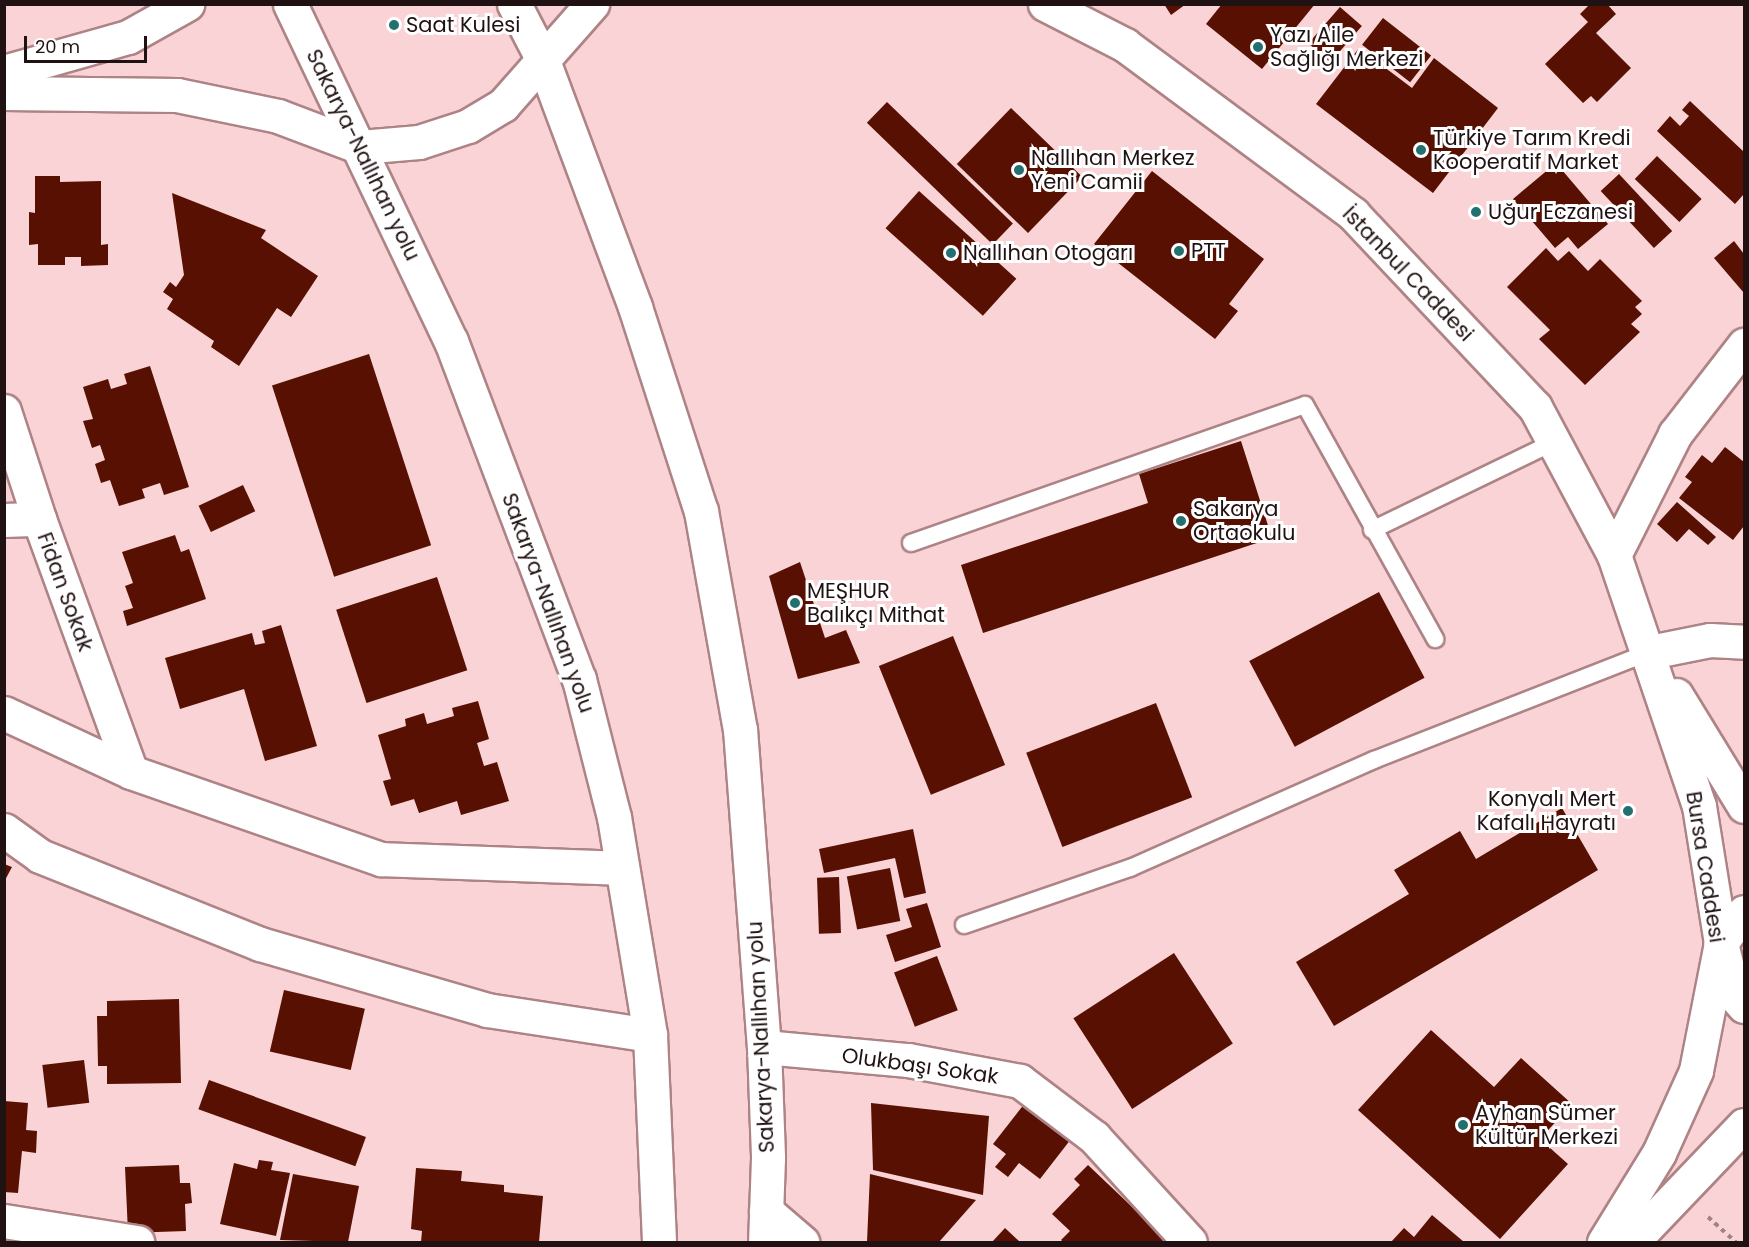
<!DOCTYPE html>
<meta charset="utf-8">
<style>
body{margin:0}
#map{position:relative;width:1749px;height:1247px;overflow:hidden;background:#f9d3d5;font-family:Poppins,sans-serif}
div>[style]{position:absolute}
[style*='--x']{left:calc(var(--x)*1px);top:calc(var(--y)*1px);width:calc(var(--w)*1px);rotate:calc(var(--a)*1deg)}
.building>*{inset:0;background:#571002;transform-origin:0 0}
.path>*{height:4px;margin-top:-2px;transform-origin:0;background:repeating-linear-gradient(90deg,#a08385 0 4.5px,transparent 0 9px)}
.roads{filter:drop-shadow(2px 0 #ae8386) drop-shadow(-2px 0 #ae8386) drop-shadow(0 2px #ae8386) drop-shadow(0 -2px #ae8386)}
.lane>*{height:16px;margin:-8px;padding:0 8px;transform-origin:8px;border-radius:8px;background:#fff}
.street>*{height:33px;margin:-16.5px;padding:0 16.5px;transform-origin:16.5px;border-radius:16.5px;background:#fff}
.secondary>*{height:33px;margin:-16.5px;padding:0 16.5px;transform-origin:16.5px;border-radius:16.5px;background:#fff}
.primary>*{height:33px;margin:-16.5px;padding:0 16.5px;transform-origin:16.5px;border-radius:16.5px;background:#fff}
.dots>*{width:16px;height:16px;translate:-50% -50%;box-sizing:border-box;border:3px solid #fff;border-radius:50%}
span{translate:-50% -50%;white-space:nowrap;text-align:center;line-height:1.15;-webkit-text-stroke:6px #fff;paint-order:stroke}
.poi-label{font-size:21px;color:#201112}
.left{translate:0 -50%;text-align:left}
.right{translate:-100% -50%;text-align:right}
.street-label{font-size:21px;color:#201112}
.frame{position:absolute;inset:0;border:6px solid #201112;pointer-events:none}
.scale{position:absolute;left:24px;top:36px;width:123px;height:27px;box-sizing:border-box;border:3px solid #201112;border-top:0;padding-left:8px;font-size:18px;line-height:21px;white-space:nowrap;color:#201112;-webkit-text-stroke:4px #fff;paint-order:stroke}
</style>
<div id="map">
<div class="building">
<div style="clip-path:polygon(1164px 4px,1186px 4px,1171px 15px)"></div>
<div style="clip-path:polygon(1222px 4px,1315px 4px,1262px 69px,1206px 24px)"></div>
<div style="clip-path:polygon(1590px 4px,1607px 4px,1616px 14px,1596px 33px,1631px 68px,1597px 102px,1591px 96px,1583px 103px,1545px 64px,1588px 22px,1580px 14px)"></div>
<div style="left:1340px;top:7px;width:29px;height:48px;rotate:41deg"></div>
<div style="left:1383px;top:18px;width:61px;height:34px;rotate:38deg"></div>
<div style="clip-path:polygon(1359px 48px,1412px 88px,1434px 58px,1498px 108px,1433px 193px,1316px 104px)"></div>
<div style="clip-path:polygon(1690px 101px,1744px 152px,1744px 194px,1735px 204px,1657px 131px,1670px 116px,1680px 126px,1689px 116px,1682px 110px)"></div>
<div style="left:887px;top:102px;width:175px;height:29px;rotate:44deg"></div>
<div style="left:1011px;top:108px;width:99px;height:78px;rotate:44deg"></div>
<div style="left:1657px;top:156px;width:62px;height:32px;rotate:44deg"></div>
<div style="clip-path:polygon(1556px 163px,1608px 224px,1578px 249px,1568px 237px,1555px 248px,1513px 199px)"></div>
<div style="clip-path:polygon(1152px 171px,1264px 259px,1229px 304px,1238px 311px,1215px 339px,1094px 244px)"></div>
<div style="left:1619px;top:174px;width:78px;height:25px;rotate:47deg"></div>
<div style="clip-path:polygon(35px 176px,60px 176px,60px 182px,101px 181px,101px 245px,108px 244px,108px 265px,81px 266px,81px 257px,65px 257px,65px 265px,38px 265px,38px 244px,29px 245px,29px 212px,35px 213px)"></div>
<div style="left:919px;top:191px;width:131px;height:50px;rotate:42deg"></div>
<div style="clip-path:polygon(172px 193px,266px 230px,261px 238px,318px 276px,291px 317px,277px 308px,239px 366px,211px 347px,214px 341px,167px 309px,173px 299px,163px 292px,170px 282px,176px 287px,184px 275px)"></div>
<div style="clip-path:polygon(1734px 241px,1744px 254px,1744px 293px,1714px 258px)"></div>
<div style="clip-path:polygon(1546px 248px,1558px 261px,1569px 251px,1588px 271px,1600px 259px,1642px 301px,1635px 307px,1642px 314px,1631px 324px,1640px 332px,1585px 385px,1539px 339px,1550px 330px,1507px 287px)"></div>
<div style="left:369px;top:354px;width:201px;height:102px;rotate:72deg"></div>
<div style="clip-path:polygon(150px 366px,189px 487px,164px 495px,160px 483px,142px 489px,145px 498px,119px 506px,110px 480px,101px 483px,95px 464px,105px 460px,100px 445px,92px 448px,83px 421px,93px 419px,83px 387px,108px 379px,111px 389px,127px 384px,124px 374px)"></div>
<div style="clip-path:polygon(1241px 441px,1272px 538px,983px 633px,961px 565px,1148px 503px,1139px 474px)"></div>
<div style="clip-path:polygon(1725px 447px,1744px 462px,1744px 526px,1733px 540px,1679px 498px,1692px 482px,1685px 477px,1702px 455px,1712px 463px)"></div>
<div style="left:243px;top:485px;width:29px;height:49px;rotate:65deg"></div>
<div style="clip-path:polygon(1677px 502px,1716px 537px,1708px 545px,1689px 529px,1677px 542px,1657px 524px)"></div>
<div style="clip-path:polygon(175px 535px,181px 552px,189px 549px,206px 599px,127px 626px,123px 611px,133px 608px,125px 586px,133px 583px,122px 552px)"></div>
<div style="clip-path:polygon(800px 562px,825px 638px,846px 630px,860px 663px,798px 679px,769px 576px)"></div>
<div style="left:437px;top:577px;width:98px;height:106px;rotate:72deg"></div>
<div style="left:1379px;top:592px;width:97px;height:147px;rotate:62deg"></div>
<div style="clip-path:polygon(281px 625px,317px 746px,265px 761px,244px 689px,180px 709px,165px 658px,252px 633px,255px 645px,265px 643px,262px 631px)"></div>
<div style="left:953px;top:636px;width:139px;height:80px;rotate:68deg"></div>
<div style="clip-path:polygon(478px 701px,489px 739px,477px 743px,484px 766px,497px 762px,509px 801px,461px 815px,457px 801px,419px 813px,414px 799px,391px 806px,383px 781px,391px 779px,378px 735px,406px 726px,405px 719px,424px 713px,427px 724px,454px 716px,452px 708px)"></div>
<div style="left:1156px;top:703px;width:101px;height:139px;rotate:69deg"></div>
<div style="clip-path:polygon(1562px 808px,1598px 870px,1334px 1026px,1296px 962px,1409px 894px,1394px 870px,1460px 831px,1476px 859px)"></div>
<div style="clip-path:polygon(913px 829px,926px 893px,904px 898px,895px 858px,824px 873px,819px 849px)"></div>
<div style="clip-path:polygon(4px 864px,12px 867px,4px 882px)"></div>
<div style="left:890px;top:868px;width:54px;height:44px;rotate:79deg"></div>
<div style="left:839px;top:877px;width:56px;height:22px;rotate:88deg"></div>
<div style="clip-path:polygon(927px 903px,941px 947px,895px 962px,886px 935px,912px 927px,906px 909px)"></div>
<div style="left:1174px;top:953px;width:108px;height:120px;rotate:57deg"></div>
<div style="left:937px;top:956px;width:58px;height:46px;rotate:69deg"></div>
<div style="left:284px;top:990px;width:83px;height:63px;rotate:13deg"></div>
<div style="clip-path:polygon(179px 999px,181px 1083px,107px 1084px,107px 1066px,98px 1066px,97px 1016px,107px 1016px,107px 1001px)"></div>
<div style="clip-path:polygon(1431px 1030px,1494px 1087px,1521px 1058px,1572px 1104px,1540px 1139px,1568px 1164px,1500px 1239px,1358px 1110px)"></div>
<div style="left:84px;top:1060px;width:43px;height:42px;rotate:83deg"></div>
<div style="left:209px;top:1080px;width:167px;height:31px;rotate:20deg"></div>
<div style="clip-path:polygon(4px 1101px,28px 1103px,26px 1130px,37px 1131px,36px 1153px,22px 1151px,18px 1193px,4px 1192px)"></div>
<div style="clip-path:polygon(871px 1103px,989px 1116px,983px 1195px,873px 1170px)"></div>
<div style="clip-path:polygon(1025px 1103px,1071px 1139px,1040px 1179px,1019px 1163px,1008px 1177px,995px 1167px,1006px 1154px,993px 1144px)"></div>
<div style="clip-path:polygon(259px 1160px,273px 1162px,271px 1170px,290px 1173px,276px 1236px,220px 1224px,234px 1163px,257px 1169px)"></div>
<div style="clip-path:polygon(179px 1165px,180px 1183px,190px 1183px,192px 1203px,185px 1204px,186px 1231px,128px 1233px,125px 1167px)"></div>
<div style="clip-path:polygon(1088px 1165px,1169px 1242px,1063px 1242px,1061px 1240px,1070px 1231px,1052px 1214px,1080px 1185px,1074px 1179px)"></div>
<div style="clip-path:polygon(416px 1168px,462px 1171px,461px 1181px,504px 1185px,504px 1192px,543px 1196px,539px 1242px,421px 1242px,422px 1231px,411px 1229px)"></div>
<div style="clip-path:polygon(293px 1174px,359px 1186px,348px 1242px,280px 1240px)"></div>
<div style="clip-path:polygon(870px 1174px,976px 1200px,939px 1242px,867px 1242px)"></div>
<div style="clip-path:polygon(1432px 1215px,1464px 1242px,1391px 1242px,1404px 1228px,1414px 1237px)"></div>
<div style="clip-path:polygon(1005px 1228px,1020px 1242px,992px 1242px)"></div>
</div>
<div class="path">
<div style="--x:1708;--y:1217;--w:38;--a:42"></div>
</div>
<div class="roads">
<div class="lane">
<div style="--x:1372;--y:530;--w:202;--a:-25.8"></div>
<div style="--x:911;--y:543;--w:417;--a:-19.3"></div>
<div style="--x:1305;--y:405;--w:268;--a:60.9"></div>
<div style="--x:964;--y:925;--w:176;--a:-19"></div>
<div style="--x:1130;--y:868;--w:267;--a:-23.9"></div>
<div style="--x:1374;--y:760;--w:296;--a:-21.4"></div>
</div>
<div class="street">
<div style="--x:4;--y:411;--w:114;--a:72"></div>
<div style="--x:39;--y:519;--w:269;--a:70"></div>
<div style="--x:4;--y:520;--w:35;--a:-2"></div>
<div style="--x:1614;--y:555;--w:136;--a:-63.2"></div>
<div style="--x:1675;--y:434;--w:113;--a:-52.2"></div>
<div style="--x:4;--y:713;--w:140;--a:24.9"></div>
<div style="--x:131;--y:772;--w:265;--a:19.2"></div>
<div style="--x:381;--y:859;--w:241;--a:2.1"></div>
<div style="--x:4;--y:830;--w:44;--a:35.8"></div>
<div style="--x:40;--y:856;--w:237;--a:21.8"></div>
<div style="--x:260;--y:944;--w:236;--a:16.2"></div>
<div style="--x:487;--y:1010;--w:165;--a:8.7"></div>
<div style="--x:764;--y:1047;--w:145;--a:5.2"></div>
<div style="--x:908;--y:1060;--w:114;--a:10.6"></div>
<div style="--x:1020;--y:1081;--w:93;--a:37.1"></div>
<div style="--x:1094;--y:1137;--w:142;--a:47.6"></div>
<div style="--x:766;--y:1211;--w:48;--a:40.7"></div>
<div style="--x:4;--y:1221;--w:135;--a:9"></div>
</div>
<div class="secondary">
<div style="--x:1045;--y:4;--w:90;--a:27.1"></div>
<div style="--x:1125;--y:45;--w:284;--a:36.5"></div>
<div style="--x:1353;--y:214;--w:265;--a:46.7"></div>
<div style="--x:1535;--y:407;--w:168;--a:61.9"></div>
<div style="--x:1614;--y:555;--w:265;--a:71.3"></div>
<div style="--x:1699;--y:806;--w:139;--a:80.9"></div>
<div style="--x:1721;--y:943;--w:130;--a:101.1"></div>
<div style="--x:1696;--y:1071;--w:90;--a:114.3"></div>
<div style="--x:1659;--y:1153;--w:105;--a:121.7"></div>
<div style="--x:1650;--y:652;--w:61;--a:-11.3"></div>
<div style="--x:1710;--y:640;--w:34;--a:3"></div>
<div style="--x:1676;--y:695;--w:130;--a:58.5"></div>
<div style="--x:1744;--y:912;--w:39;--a:127"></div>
<div style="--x:1721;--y:943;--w:54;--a:76"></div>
<div style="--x:1734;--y:995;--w:15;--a:48"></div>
<div style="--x:1632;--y:1242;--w:162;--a:-46.3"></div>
</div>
<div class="primary">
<div style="--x:290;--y:4;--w:373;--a:64.5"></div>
<div style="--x:451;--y:341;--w:361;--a:69.3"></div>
<div style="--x:579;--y:679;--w:142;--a:75.8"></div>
<div style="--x:614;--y:817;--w:221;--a:80.6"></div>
<div style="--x:650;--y:1035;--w:207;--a:87.5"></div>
<div style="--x:514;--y:4;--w:61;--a:62.6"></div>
<div style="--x:542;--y:58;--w:266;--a:69.5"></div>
<div style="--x:635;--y:307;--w:214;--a:72.1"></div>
<div style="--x:701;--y:511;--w:221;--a:79.9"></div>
<div style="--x:740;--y:729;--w:319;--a:85.7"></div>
<div style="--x:764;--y:1047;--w:111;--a:87.9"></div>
<div style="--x:768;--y:1158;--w:84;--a:92"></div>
<div style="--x:4;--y:72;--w:129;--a:-15.8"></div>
<div style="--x:128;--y:37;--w:68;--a:-29.2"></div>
<div style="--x:4;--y:93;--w:173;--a:0.7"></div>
<div style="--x:177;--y:95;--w:103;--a:11.7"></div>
<div style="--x:278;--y:116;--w:88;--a:20.7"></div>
<div style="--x:360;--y:147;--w:59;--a:-4.8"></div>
<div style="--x:419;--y:142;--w:52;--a:-18.1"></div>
<div style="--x:468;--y:126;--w:41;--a:-31"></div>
<div style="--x:503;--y:105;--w:135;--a:-48.6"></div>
</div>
</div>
<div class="dots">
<div style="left:394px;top:25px;background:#246f6f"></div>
<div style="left:1258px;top:47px;background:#246f6f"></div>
<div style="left:1421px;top:150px;background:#246f6f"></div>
<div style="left:1019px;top:170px;background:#246f6f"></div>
<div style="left:1476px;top:212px;background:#246f6f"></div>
<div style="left:1179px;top:251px;background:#246f6f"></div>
<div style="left:951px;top:253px;background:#246f6f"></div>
<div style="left:1181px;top:521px;background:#246f6f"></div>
<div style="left:795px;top:603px;background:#246f6f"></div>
<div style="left:1628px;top:811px;background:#246f6f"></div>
<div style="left:1463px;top:1125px;background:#246f6f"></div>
</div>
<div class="poi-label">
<span class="left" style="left:406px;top:25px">Saat Kulesi</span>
<span class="left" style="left:1270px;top:47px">Yazı Aile<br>Sağlığı Merkezi</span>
<span class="left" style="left:1433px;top:150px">Türkiye Tarım Kredi<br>Kooperatif Market</span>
<span class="left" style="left:1031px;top:170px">Nallıhan Merkez<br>Yeni Camii</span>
<span class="left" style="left:1488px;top:212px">Uğur Eczanesi</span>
<span class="left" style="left:1191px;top:251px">PTT</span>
<span class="left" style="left:963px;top:253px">Nallıhan Otogarı</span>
<span class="left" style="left:1193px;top:521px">Sakarya<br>Ortaokulu</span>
<span class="left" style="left:807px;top:603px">MEŞHUR<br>Balıkçı Mithat</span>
<span class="right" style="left:1616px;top:811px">Konyalı Mert<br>Kafalı Hayratı</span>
<span class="left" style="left:1475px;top:1125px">Ayhan Sümer<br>Kültür Merkezi</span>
</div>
<div class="street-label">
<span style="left:363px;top:155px;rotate:64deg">Sakarya-Nallıhan yolu</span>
<span style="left:1408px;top:274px;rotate:46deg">İstanbul Caddesi</span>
<span style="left:65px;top:592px;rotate:70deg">Fidan Sokak</span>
<span style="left:548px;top:603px;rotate:70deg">Sakarya-Nallıhan yolu</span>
<span style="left:1705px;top:867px;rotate:81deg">Bursa Caddesi</span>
<span style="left:761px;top:1037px;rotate:-93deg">Sakarya-Nallıhan yolu</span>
<span style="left:920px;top:1066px;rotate:8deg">Olukbaşı Sokak</span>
</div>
<div class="frame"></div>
<div class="scale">20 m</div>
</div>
